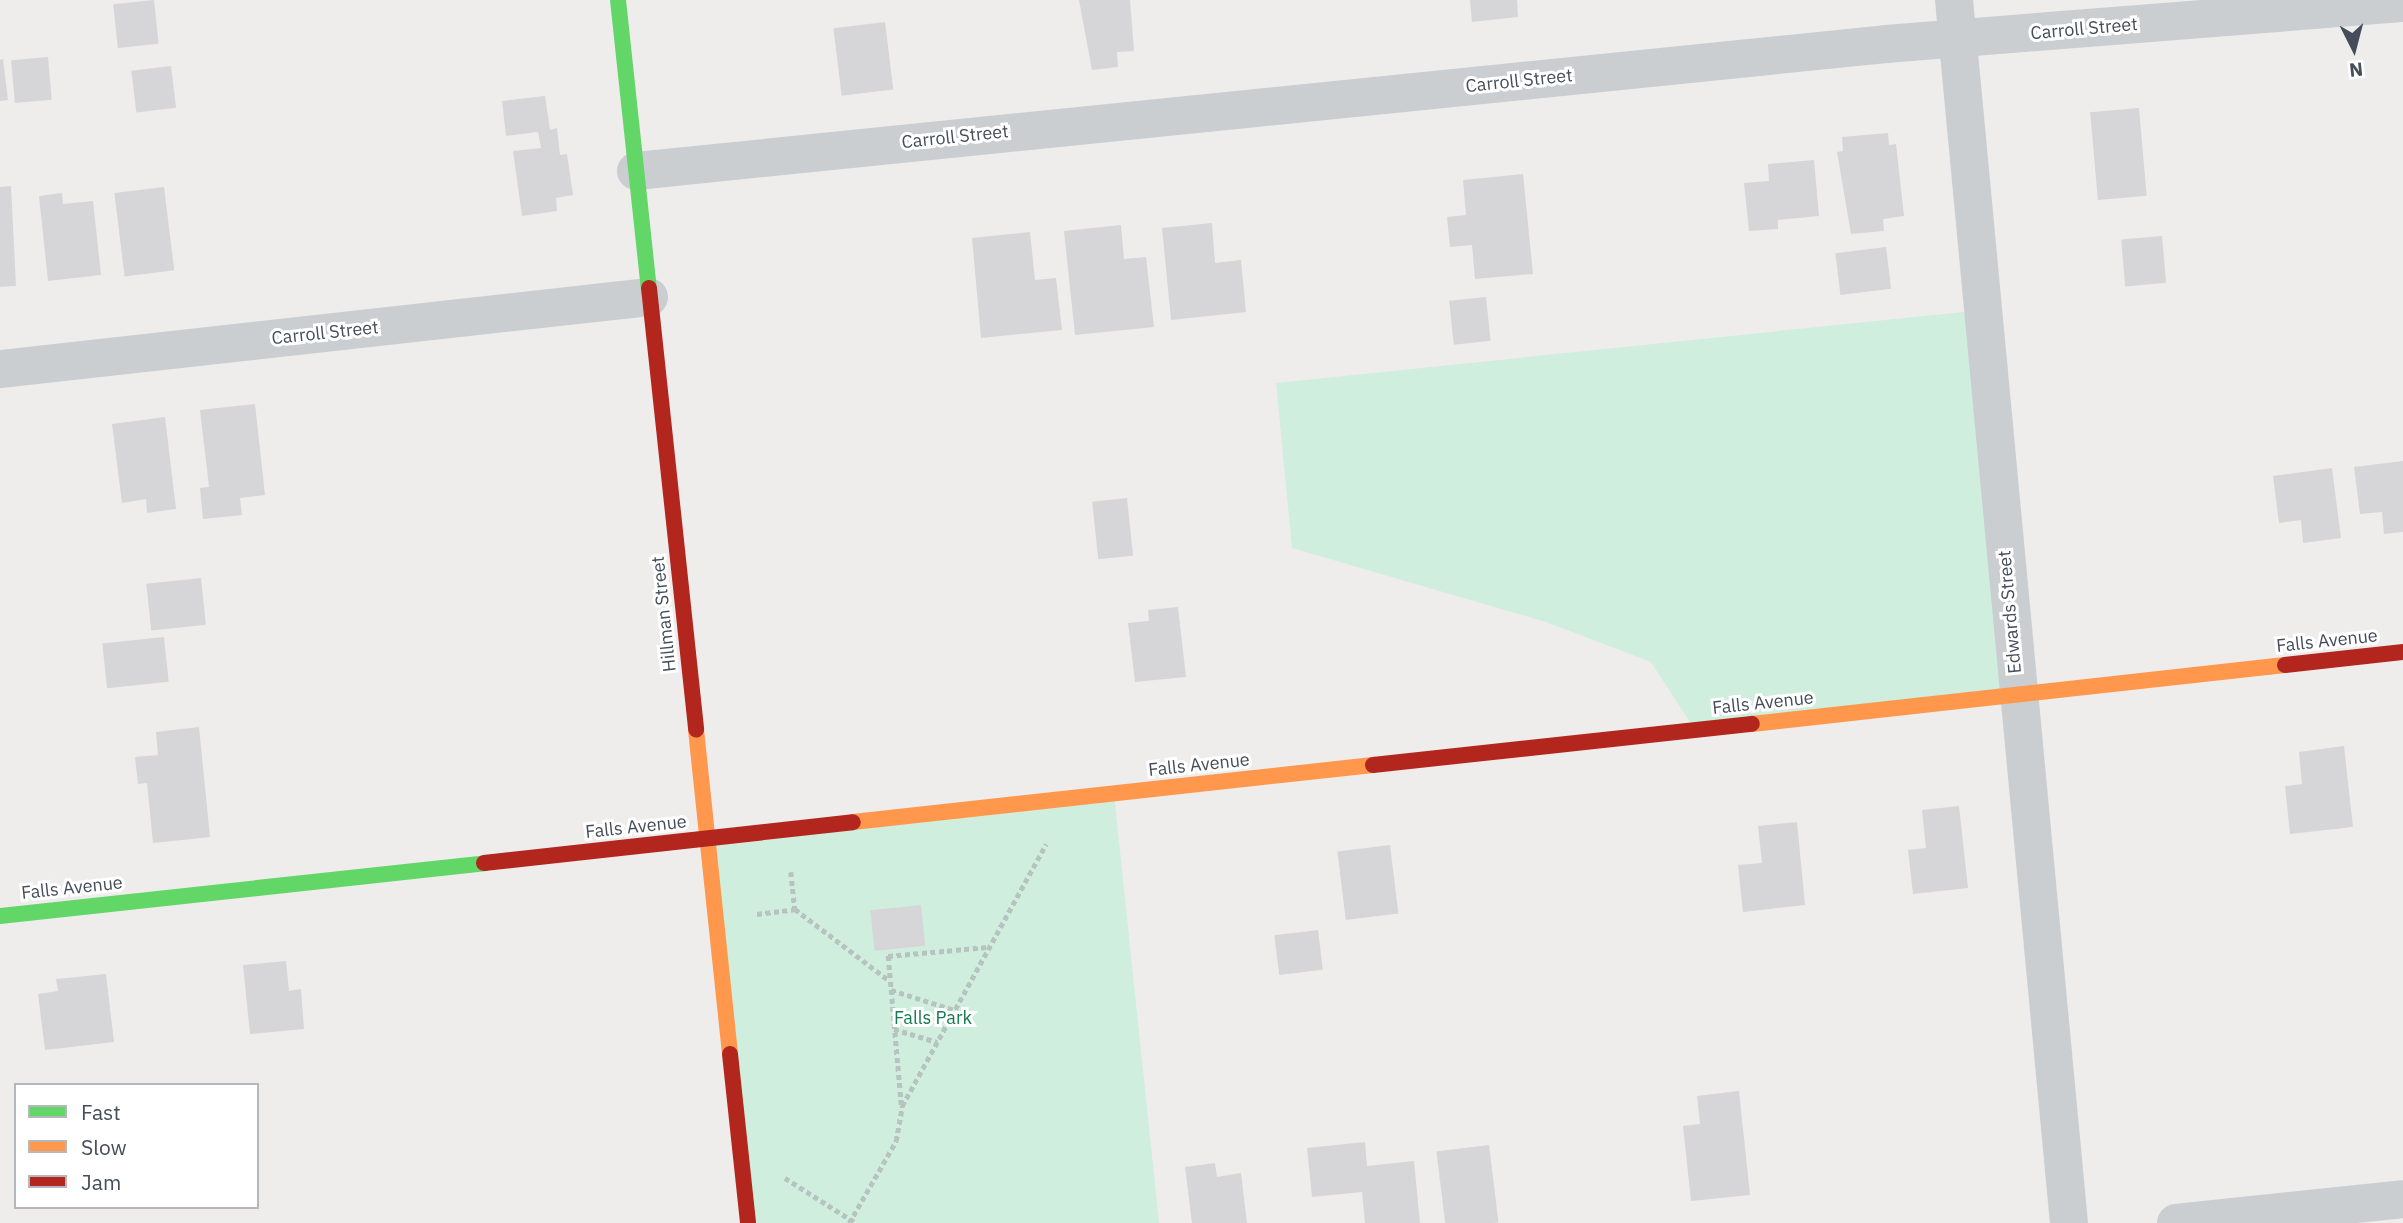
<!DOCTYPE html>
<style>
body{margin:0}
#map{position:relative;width:2403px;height:1223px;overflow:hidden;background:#eeedec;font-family:"IBM Plex Sans",sans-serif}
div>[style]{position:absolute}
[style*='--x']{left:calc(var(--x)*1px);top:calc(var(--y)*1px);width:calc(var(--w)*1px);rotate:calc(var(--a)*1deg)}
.green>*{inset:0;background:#d0eedd;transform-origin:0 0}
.building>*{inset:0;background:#d6d6d8;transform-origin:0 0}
.path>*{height:4.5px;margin-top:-2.25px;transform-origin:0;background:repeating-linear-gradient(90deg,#b7c3c1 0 5px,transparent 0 8.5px)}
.street>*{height:38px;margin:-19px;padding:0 19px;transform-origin:19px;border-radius:19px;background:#cbced1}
.fast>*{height:16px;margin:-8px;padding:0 8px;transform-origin:8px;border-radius:8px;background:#63d668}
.slow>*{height:16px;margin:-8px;padding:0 8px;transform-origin:8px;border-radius:8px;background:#ff974d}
.jam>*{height:16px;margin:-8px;padding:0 8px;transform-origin:8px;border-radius:8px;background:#b3261e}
span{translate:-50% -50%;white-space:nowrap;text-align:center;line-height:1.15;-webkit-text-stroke:6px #fff;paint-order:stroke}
.street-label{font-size:18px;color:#444d59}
.park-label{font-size:18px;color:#16794f}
.legend{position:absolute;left:14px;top:1083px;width:245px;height:126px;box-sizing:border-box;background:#fff;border:2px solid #b4b8bd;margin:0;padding:9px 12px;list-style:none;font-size:21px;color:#444d59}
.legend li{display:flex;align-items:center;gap:14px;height:35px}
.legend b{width:35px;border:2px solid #b4b8bd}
.north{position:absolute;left:2319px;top:14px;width:70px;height:70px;-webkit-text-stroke:5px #fff;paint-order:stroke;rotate:174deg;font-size:19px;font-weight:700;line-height:28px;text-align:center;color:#444d59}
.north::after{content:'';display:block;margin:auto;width:24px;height:32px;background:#444d59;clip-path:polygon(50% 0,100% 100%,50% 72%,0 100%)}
</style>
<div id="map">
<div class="green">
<div style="clip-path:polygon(1982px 310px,2018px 694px,1695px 730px,1651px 662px,1546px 622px,1292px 548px,1276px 383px)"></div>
<div style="left:1114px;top:794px;width:432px;height:409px;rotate:84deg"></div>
</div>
<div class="building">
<div style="left:154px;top:0;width:44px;height:41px;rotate:84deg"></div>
<div style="clip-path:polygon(1079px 0,1130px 0,1134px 51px,1117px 52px,1118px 67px,1092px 70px)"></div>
<div style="clip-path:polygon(1470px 0,1517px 0,1518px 17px,1472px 22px)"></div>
<div style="left:885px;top:22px;width:68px;height:52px;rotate:83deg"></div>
<div style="left:48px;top:57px;width:43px;height:37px;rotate:85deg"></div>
<div style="clip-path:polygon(3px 59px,8px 100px,0 101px,0 60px)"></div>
<div style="left:171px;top:66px;width:42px;height:40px;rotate:83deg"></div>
<div style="clip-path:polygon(545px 96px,550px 130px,557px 128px,560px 155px,567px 154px,573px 195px,556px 198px,557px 211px,522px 216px,513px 151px,541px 148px,538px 132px,506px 136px,502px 101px)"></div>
<div style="left:2139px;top:108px;width:88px;height:49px;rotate:85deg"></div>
<div style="clip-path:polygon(1888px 133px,1889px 145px,1896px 144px,1904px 216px,1883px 219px,1884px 231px,1851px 234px,1837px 152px,1843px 151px,1842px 137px)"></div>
<div style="clip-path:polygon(1814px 160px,1819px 216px,1778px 220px,1778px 229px,1749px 231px,1744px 183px,1769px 181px,1768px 164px)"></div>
<div style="clip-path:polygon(1523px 174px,1533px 274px,1475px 279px,1472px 245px,1450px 247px,1447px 217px,1466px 215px,1463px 180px)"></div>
<div style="clip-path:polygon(11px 186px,16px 286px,0 287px,0 187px)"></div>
<div style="left:164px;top:187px;width:84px;height:50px;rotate:83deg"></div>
<div style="clip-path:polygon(62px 193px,63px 204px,93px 201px,101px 275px,48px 281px,39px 196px)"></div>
<div style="clip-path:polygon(1212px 223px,1215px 263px,1241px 260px,1246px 312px,1171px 320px,1162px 228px)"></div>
<div style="clip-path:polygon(1121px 225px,1124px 259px,1146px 257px,1154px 327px,1075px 335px,1064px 231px)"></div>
<div style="clip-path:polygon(1030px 232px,1035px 280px,1056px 278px,1062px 330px,981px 338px,972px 238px)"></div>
<div style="left:2162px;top:236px;width:47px;height:41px;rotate:85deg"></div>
<div style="left:1886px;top:247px;width:42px;height:51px;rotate:83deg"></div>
<div style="left:1486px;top:297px;width:44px;height:37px;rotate:84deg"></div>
<div style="clip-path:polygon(255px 404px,265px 495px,240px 498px,242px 515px,203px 519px,200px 488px,209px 487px,200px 410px)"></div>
<div style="clip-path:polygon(165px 417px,176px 509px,147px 513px,146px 499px,122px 503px,112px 424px)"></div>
<div style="clip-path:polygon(2403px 461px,2403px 532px,2384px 534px,2382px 512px,2360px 514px,2354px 467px)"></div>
<div style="clip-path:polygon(2332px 468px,2341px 538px,2303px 543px,2301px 520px,2279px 523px,2273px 476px)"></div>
<div style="left:1127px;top:498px;width:58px;height:35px;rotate:84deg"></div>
<div style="left:201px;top:578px;width:47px;height:55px;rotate:84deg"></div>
<div style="clip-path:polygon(1178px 607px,1186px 677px,1135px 682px,1128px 623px,1149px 621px,1148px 610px)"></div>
<div style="left:164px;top:637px;width:45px;height:62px;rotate:84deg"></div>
<div style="clip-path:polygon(199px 727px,210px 837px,153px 843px,147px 783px,138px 784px,135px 757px,158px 755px,156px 732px)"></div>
<div style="clip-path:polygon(2344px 746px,2353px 827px,2290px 834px,2285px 786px,2302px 784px,2299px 752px)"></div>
<div style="clip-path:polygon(1959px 806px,1968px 888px,1913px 894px,1908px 850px,1926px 848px,1922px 810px)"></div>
<div style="clip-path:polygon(1797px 822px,1805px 905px,1743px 912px,1738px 865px,1762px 863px,1758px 826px)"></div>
<div style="left:1390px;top:845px;width:69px;height:53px;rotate:83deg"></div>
<div style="left:921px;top:905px;width:41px;height:51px;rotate:84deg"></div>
<div style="left:1318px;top:930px;width:40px;height:44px;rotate:83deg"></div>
<div style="clip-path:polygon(286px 961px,289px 991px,301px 989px,304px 1029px,250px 1034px,243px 965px)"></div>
<div style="clip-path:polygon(106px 974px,114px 1042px,45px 1050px,38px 994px,58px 991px,56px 979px)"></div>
<div style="clip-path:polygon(1739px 1091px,1750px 1195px,1691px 1201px,1683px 1126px,1700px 1124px,1697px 1096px)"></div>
<div style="clip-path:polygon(1365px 1142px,1367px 1166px,1414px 1161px,1420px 1223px,1365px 1223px,1362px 1192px,1312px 1197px,1307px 1148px)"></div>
<div style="left:1489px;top:1145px;width:78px;height:53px;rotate:83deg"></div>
<div style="clip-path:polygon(1215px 1163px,1217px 1177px,1241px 1173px,1247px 1223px,1192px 1223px,1185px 1167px)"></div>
</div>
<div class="path">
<div style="--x:791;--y:872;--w:37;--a:84"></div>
<div style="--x:795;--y:909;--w:119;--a:37.2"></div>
<div style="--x:757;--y:914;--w:38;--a:-7"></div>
<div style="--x:891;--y:990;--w:67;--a:17.4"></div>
<div style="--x:894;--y:1029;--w:45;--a:16.8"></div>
<div style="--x:901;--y:1105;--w:150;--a:-95"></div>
<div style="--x:888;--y:956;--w:100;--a:-5.1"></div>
<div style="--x:785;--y:1178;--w:84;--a:32.4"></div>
<div style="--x:849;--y:1223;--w:95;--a:-60.2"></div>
<div style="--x:896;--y:1141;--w:36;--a:-80"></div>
<div style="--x:902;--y:1106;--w:299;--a:-61.2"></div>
</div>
<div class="street">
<div style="--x:1954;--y:0;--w:1228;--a:84.63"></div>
<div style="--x:636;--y:171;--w:1256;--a:-5.8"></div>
<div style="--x:1886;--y:44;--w:519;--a:-4.53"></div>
<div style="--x:0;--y:369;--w:653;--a:-6.33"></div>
<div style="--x:2176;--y:1223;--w:228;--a:-6"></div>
</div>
<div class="fast">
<div style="--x:618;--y:0;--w:290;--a:83.9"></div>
<div style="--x:0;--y:916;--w:487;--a:-6.2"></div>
</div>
<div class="slow">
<div style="--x:1752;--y:724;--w:536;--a:-6.32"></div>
<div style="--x:696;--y:730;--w:326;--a:84"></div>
<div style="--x:853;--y:822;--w:523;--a:-6.26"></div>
</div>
<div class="jam">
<div style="--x:649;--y:288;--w:444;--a:83.9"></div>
<div style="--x:2285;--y:665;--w:119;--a:-6.3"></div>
<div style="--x:1373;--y:765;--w:381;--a:-6.2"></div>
<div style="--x:484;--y:863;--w:371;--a:-6.3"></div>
<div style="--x:730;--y:1054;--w:170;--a:83.9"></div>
</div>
<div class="street-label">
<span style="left:2084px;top:29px;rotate:-5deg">Carroll Street</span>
<span style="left:1519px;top:81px;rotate:-6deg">Carroll Street</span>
<span style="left:955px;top:137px;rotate:-6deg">Carroll Street</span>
<span style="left:325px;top:333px;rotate:-6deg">Carroll Street</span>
<span style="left:2010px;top:612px;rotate:-95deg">Edwards Street</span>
<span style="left:664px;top:614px;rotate:-96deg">Hillman Street</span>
<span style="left:2327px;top:641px;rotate:-6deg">Falls Avenue</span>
<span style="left:1763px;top:703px;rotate:-6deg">Falls Avenue</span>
<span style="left:1199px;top:765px;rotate:-6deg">Falls Avenue</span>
<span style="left:636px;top:827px;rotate:-6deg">Falls Avenue</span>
<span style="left:72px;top:888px;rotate:-6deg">Falls Avenue</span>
</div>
<div class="park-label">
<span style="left:933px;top:1018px">Falls Park</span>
</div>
<ul class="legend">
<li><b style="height:9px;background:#63d668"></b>Fast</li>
<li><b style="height:9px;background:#ff974d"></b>Slow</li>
<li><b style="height:9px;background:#b3261e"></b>Jam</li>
</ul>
<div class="north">N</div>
</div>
